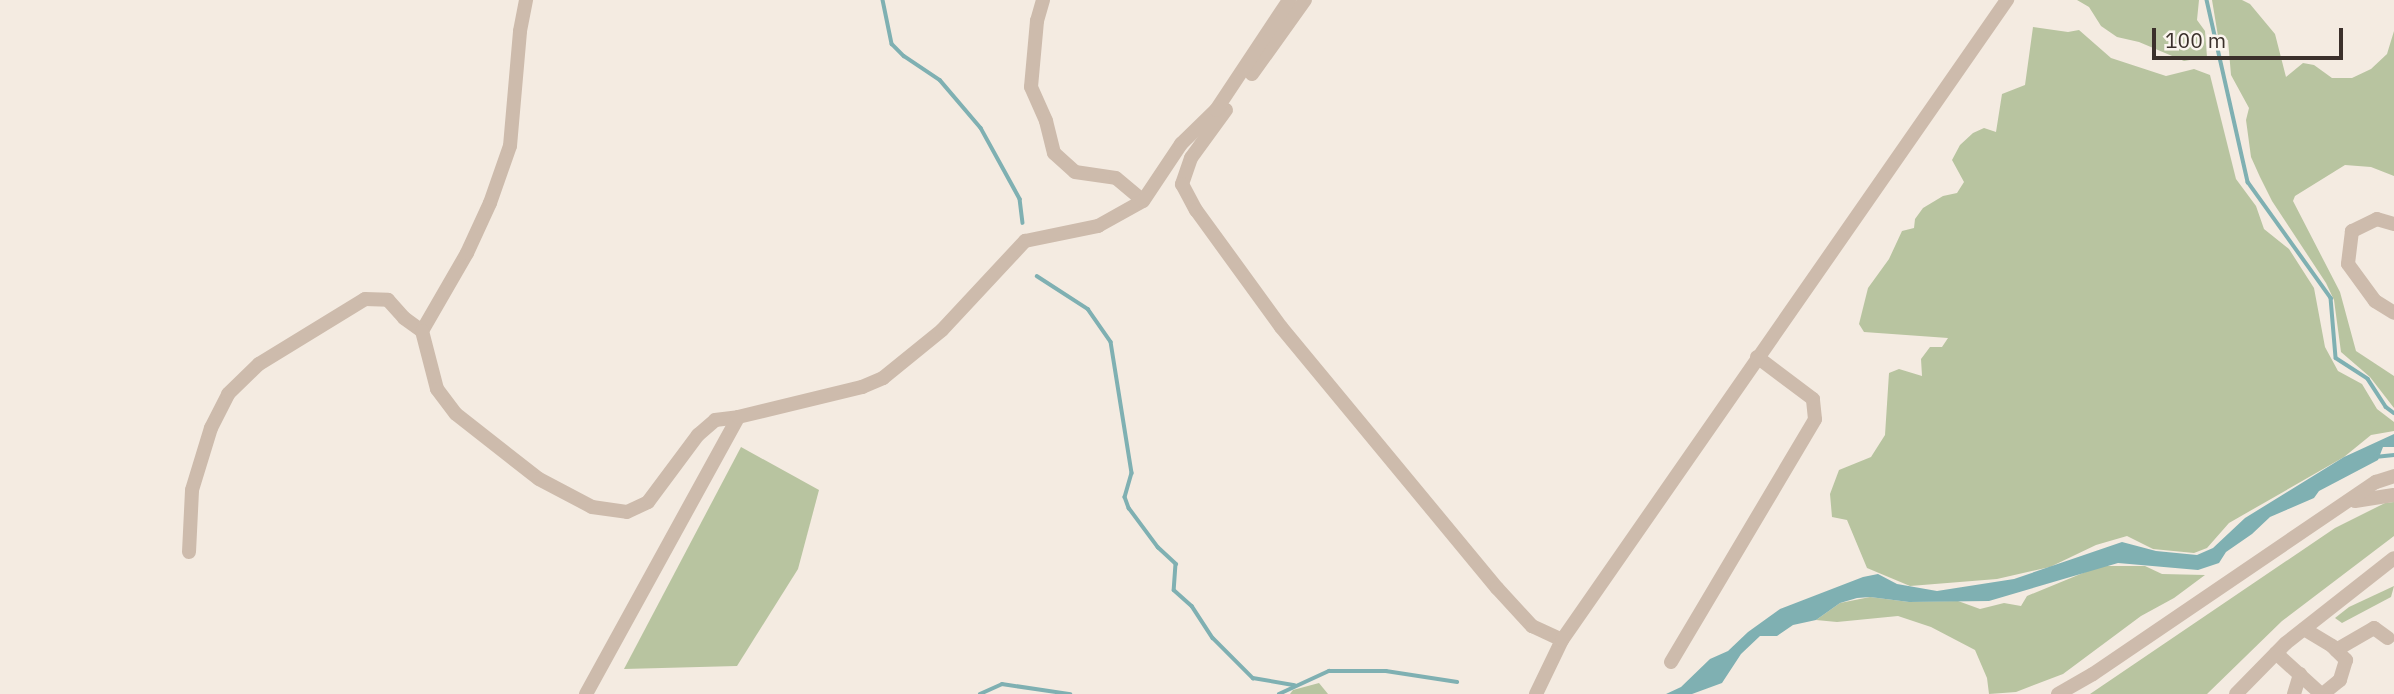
<!DOCTYPE html>
<style>
body{margin:0}
#map{position:relative;width:2394px;height:694px;overflow:hidden;background:#f4ebe1;font-family:"IBM Plex Sans",sans-serif}
div>[style]{position:absolute}
[style*='--x']{left:calc(var(--x)*1px);top:calc(var(--y)*1px);width:calc(var(--w)*1px);rotate:calc(var(--a)*1deg)}
.green>*{inset:0;background:#b8c4a0}
.water>*{inset:0;background:#7fb0b2}
.stream>*{height:3.5px;margin:-1.75px;padding:0 1.75px;transform-origin:1.75px;border-radius:1.75px;background:#7fb0b2}
.minor>*{height:14px;margin:-7px;padding:0 7px;transform-origin:7px;border-radius:7px;background:#cdbbac}
span{translate:-50% -50%;white-space:nowrap;text-align:center;line-height:1.15;-webkit-text-stroke:5px #fbf5ee;paint-order:stroke}
.scale{position:absolute;left:2152px;top:28px;width:191px;height:32px;box-sizing:border-box;border:4px solid #3b302b;border-top:0;padding-left:9px;font-size:21px;line-height:24px;white-space:nowrap;color:#3b302b;-webkit-text-stroke:5px #fbf5ee;paint-order:stroke}
</style>
<div id="map">
<div class="green">
<div style="clip-path:polygon(2077px 0,2199px 0,2197px 20px,2205px 31px,2207px 57px,2184px 61px,2139px 42px,2117px 37px,2101px 26px,2089px 7px)"></div>
<div style="clip-path:polygon(2212px 0,2242px 0,2250px 4px,2275px 34px,2286px 77px,2303px 63px,2314px 65px,2332px 78px,2352px 78px,2371px 69px,2387px 54px,2394px 31px,2394px 176px,2371px 167px,2345px 165px,2295px 196px,2293px 201px,2340px 292px,2356px 351px,2394px 376px,2394px 408px,2370px 377px,2341px 352px,2334px 300px,2326px 283px,2272px 201px,2260px 177px,2251px 157px,2246px 120px,2249px 108px,2231px 75px,2228px 40px,2218px 36px)"></div>
<div style="clip-path:polygon(2033px 27px,2068px 32px,2079px 30px,2111px 58px,2166px 76px,2194px 69px,2210px 75px,2236px 179px,2256px 206px,2264px 229px,2289px 249px,2314px 288px,2325px 347px,2338px 371px,2362px 384px,2377px 409px,2394px 422px,2394px 431px,2371px 435px,2344px 457px,2229px 523px,2207px 548px,2194px 553px,2153px 549px,2127px 536px,2096px 545px,2050px 567px,1997px 579px,1910px 586px,1867px 568px,1847px 520px,1832px 517px,1830px 494px,1839px 470px,1871px 457px,1885px 435px,1889px 373px,1899px 369px,1922px 376px,1921px 359px,1930px 347px,1942px 347px,1948px 338px,1864px 332px,1859px 324px,1868px 288px,1889px 259px,1902px 231px,1914px 228px,1915px 219px,1923px 208px,1943px 196px,1957px 193px,1964px 182px,1952px 160px,1960px 145px,1973px 133px,1984px 128px,1996px 132px,2002px 94px,2025px 85px)"></div>
<div style="clip-path:polygon(741px 447px,819px 490px,798px 569px,737px 666px,624px 669px)"></div>
<div style="clip-path:polygon(2394px 502px,2394px 536px,2282px 621px,2207px 694px,2090px 694px,2335px 528px,2385px 503px)"></div>
<div style="clip-path:polygon(2100px 566px,2145px 566px,2162px 574px,2205px 575px,2174px 598px,2141px 616px,2063px 674px,2016px 692px,1989px 694px,1987px 678px,1975px 650px,1931px 627px,1898px 616px,1837px 622px,1816px 620px,1840px 603px,1870px 597px,1909px 602px,1958px 601px,1980px 609px,2004px 603px,2021px 606px,2027px 596px)"></div>
<div style="clip-path:polygon(2394px 586px,2391px 597px,2342px 623px,2335px 618px,2349px 607px)"></div>
<div style="clip-path:polygon(1319px 683px,1328px 694px,1290px 694px,1293px 690px)"></div>
</div>
<div class="water">
<div style="clip-path:polygon(2394px 434px,2394px 447px,2383px 447px,2378px 460px,2319px 491px,2314px 498px,2270px 517px,2252px 534px,2226px 552px,2219px 563px,2198px 570px,2118px 563px,1989px 601px,1909px 602px,1870px 597px,1857px 598px,1840px 603px,1816px 620px,1793px 625px,1777px 636px,1760px 636px,1741px 654px,1722px 683px,1692px 694px,1666px 694px,1681px 687px,1710px 659px,1728px 651px,1748px 632px,1780px 609px,1863px 577px,1878px 574px,1897px 584px,1937px 591px,2014px 579px,2122px 542px,2156px 551px,2197px 555px,2213px 548px,2245px 518px,2344px 457px)"></div>
</div>
<div class="stream">
<div style="--x:883;--y:0;--w:45;--a:78.4"></div>
<div style="--x:892;--y:44;--w:17;--a:45"></div>
<div style="--x:904;--y:56;--w:43;--a:33.7"></div>
<div style="--x:940;--y:80;--w:63;--a:49.5"></div>
<div style="--x:981;--y:128;--w:81;--a:61.2"></div>
<div style="--x:1020;--y:199;--w:24;--a:83"></div>
<div style="--x:2207;--y:0;--w:187;--a:77.3"></div>
<div style="--x:2248;--y:182;--w:143;--a:54.4"></div>
<div style="--x:2331;--y:298;--w:60;--a:85.2"></div>
<div style="--x:2336;--y:358;--w:38;--a:33"></div>
<div style="--x:2368;--y:379;--w:33;--a:57"></div>
<div style="--x:2386;--y:407;--w:10;--a:37"></div>
<div style="--x:1037;--y:276;--w:61;--a:32.9"></div>
<div style="--x:1088;--y:309;--w:40;--a:55.1"></div>
<div style="--x:1111;--y:342;--w:133;--a:80.9"></div>
<div style="--x:1132;--y:473;--w:25;--a:106"></div>
<div style="--x:1125;--y:497;--w:12;--a:70"></div>
<div style="--x:1129;--y:508;--w:49;--a:53.4"></div>
<div style="--x:1158;--y:547;--w:25;--a:43"></div>
<div style="--x:1176;--y:564;--w:26;--a:94"></div>
<div style="--x:1174;--y:590;--w:24;--a:42"></div>
<div style="--x:1192;--y:606;--w:38;--a:57"></div>
<div style="--x:1213;--y:638;--w:57;--a:45"></div>
<div style="--x:1253;--y:678;--w:42;--a:9.7"></div>
<div style="--x:2375;--y:457;--w:19;--a:-6"></div>
<div style="--x:980;--y:694;--w:24;--a:-24"></div>
<div style="--x:1002;--y:684;--w:69;--a:8.4"></div>
<div style="--x:1279;--y:694;--w:55;--a:-24.7"></div>
<div style="--x:1329;--y:671;--w:57;--a:0"></div>
<div style="--x:1386;--y:671;--w:72;--a:8.8"></div>
</div>
<div class="minor">
<div style="--x:1043;--y:0;--w:22;--a:106"></div>
<div style="--x:1037;--y:21;--w:66;--a:95.2"></div>
<div style="--x:1031;--y:87;--w:37;--a:66"></div>
<div style="--x:1046;--y:121;--w:33;--a:76"></div>
<div style="--x:1054;--y:153;--w:28;--a:42"></div>
<div style="--x:1075;--y:172;--w:41;--a:8.3"></div>
<div style="--x:1116;--y:178;--w:35;--a:40"></div>
<div style="--x:1252;--y:74;--w:91;--a:-54.4"></div>
<div style="--x:1226;--y:110;--w:59;--a:126.1"></div>
<div style="--x:1191;--y:158;--w:28;--a:109"></div>
<div style="--x:1182;--y:184;--w:30;--a:62"></div>
<div style="--x:1196;--y:210;--w:145;--a:54"></div>
<div style="--x:1281;--y:327;--w:339;--a:50.4"></div>
<div style="--x:1497;--y:588;--w:52;--a:47.4"></div>
<div style="--x:1532;--y:626;--w:33;--a:25"></div>
<div style="--x:2394;--y:224;--w:18;--a:-164"></div>
<div style="--x:2377;--y:219;--w:28;--a:154"></div>
<div style="--x:2352;--y:231;--w:33;--a:97"></div>
<div style="--x:2348;--y:264;--w:46;--a:53.9"></div>
<div style="--x:2375;--y:301;--w:22;--a:32"></div>
<div style="--x:422;--y:331;--w:90;--a:-60"></div>
<div style="--x:467;--y:253;--w:55;--a:-65.3"></div>
<div style="--x:490;--y:203;--w:60;--a:-70.7"></div>
<div style="--x:510;--y:146;--w:115;--a:-85"></div>
<div style="--x:520;--y:31;--w:32;--a:-79"></div>
<div style="--x:2355;--y:501;--w:39;--a:-9"></div>
<div style="--x:189;--y:552;--w:62;--a:-87.2"></div>
<div style="--x:192;--y:490;--w:65;--a:-73"></div>
<div style="--x:211;--y:428;--w:38;--a:-63"></div>
<div style="--x:228;--y:394;--w:43;--a:-44.1"></div>
<div style="--x:259;--y:364;--w:124;--a:-31.5"></div>
<div style="--x:365;--y:299;--w:23;--a:2"></div>
<div style="--x:388;--y:300;--w:24;--a:48"></div>
<div style="--x:404;--y:318;--w:22;--a:36"></div>
<div style="--x:422;--y:331;--w:60;--a:75.5"></div>
<div style="--x:437;--y:389;--w:31;--a:53"></div>
<div style="--x:456;--y:414;--w:105;--a:38.1"></div>
<div style="--x:539;--y:479;--w:60;--a:27.8"></div>
<div style="--x:592;--y:507;--w:35;--a:8"></div>
<div style="--x:627;--y:512;--w:23;--a:-25"></div>
<div style="--x:648;--y:502;--w:84;--a:-53.3"></div>
<div style="--x:698;--y:435;--w:23;--a:-41"></div>
<div style="--x:715;--y:420;--w:23;--a:-7"></div>
<div style="--x:2304;--y:629;--w:33;--a:31"></div>
<div style="--x:2332;--y:646;--w:20;--a:45"></div>
<div style="--x:2346;--y:660;--w:21;--a:107"></div>
<div style="--x:2340;--y:680;--w:22;--a:141"></div>
<div style="--x:2336;--y:650;--w:44;--a:-30.1"></div>
<div style="--x:2374;--y:628;--w:17;--a:36"></div>
<div style="--x:2276;--y:653;--w:61;--a:42.3"></div>
<div style="--x:1671;--y:662;--w:282;--a:-59.3"></div>
<div style="--x:1815;--y:419;--w:20;--a:-96"></div>
<div style="--x:1813;--y:399;--w:70;--a:-143.1"></div>
<div style="--x:586;--y:694;--w:316;--a:-61.2"></div>
<div style="--x:738;--y:417;--w:128;--a:-13.6"></div>
<div style="--x:862;--y:387;--w:23;--a:-23"></div>
<div style="--x:883;--y:378;--w:76;--a:-39.1"></div>
<div style="--x:942;--y:330;--w:122;--a:-47"></div>
<div style="--x:1025;--y:241;--w:75;--a:-11.6"></div>
<div style="--x:1098;--y:226;--w:51;--a:-29.1"></div>
<div style="--x:1143;--y:201;--w:69;--a:-56.3"></div>
<div style="--x:1181;--y:144;--w:49;--a:-44.2"></div>
<div style="--x:1216;--y:110;--w:132;--a:-56.4"></div>
<div style="--x:1536;--y:694;--w:60;--a:-64.3"></div>
<div style="--x:1562;--y:640;--w:780;--a:-55.19"></div>
<div style="--x:2058;--y:694;--w:40;--a:-29.7"></div>
<div style="--x:2093;--y:674;--w:342;--a:-34.2"></div>
<div style="--x:2376;--y:482;--w:19;--a:-18"></div>
<div style="--x:2236;--y:694;--w:71;--a:-45.6"></div>
<div style="--x:2286;--y:643;--w:137;--a:-38.2"></div>
<div style="--x:2294;--y:694;--w:21;--a:-73"></div>
</div>
<div class="scale">100 m</div>
</div>
